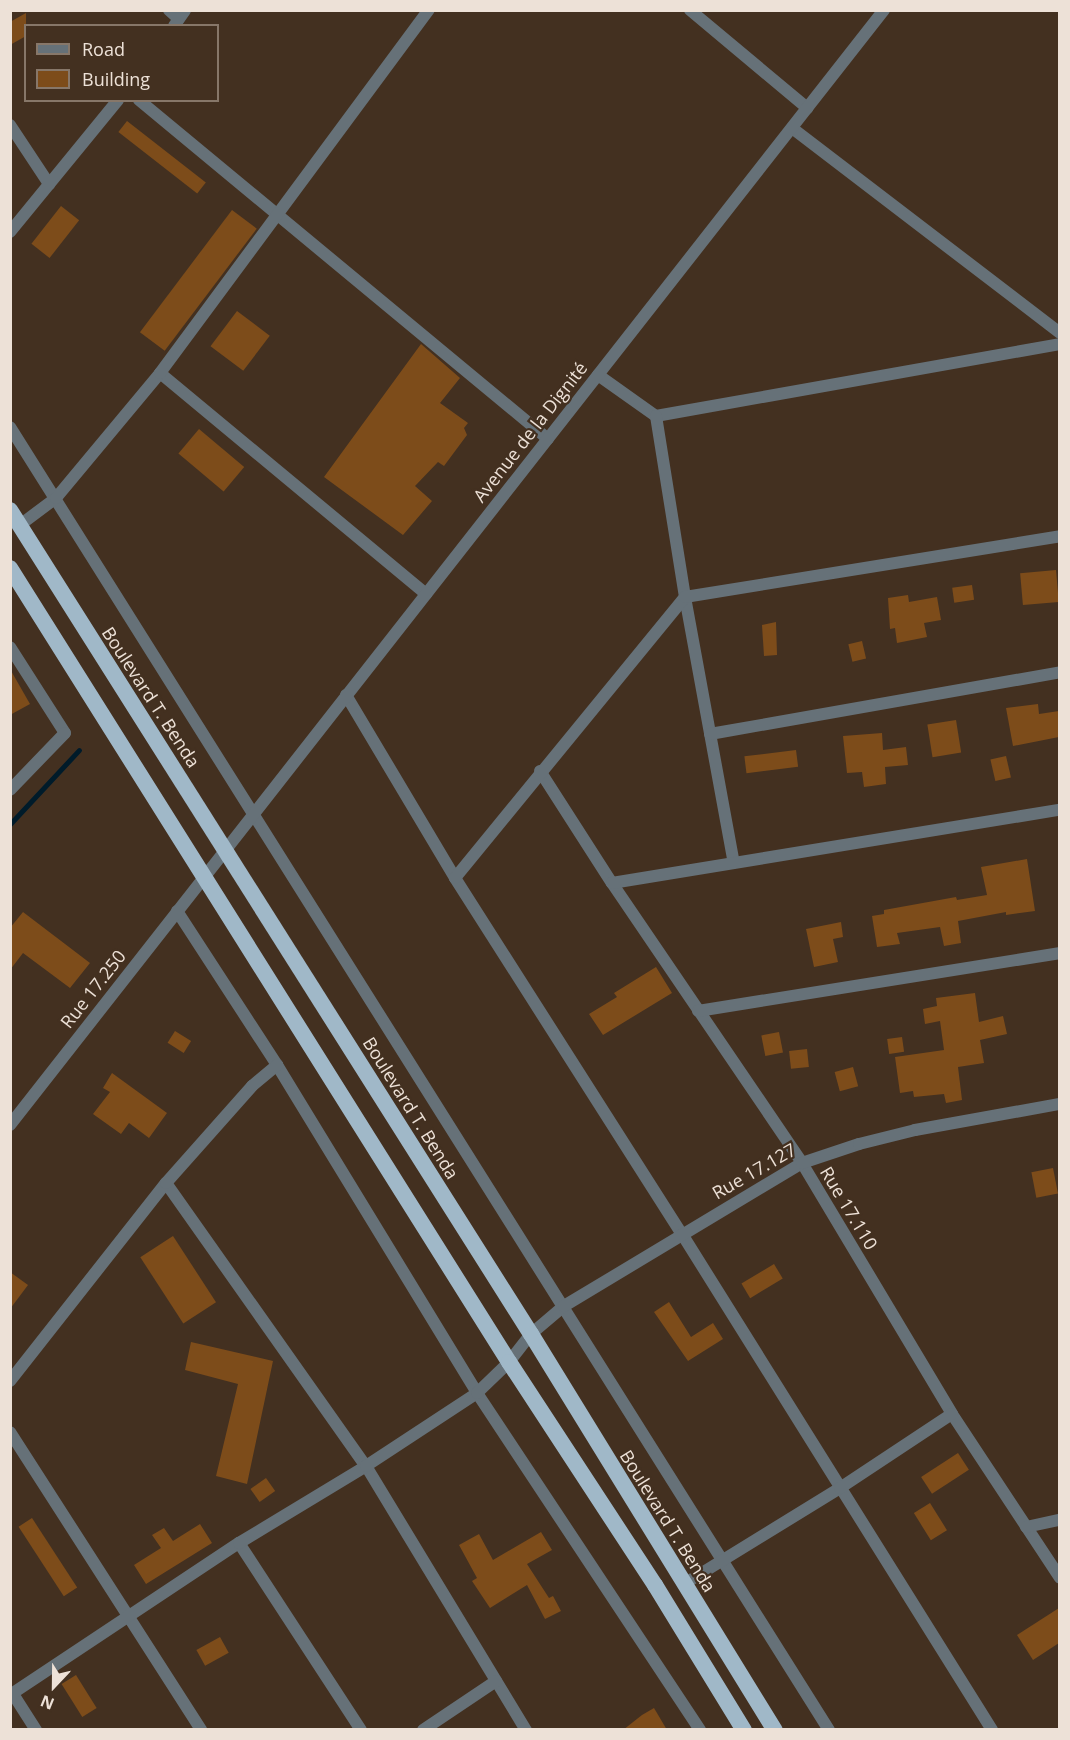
<!DOCTYPE html>
<meta charset="utf-8">
<style>
body{margin:0}
#map{position:relative;width:1070px;height:1740px;overflow:hidden;background:#433020;font-family:"Open Sans",sans-serif}
div>[style]{position:absolute}
[style*='--x']{left:calc(var(--x)*1px);top:calc(var(--y)*1px);width:calc(var(--w)*1px);rotate:calc(var(--a)*1deg)}
.stream>*{height:5px;margin:-2.5px;padding:0 2.5px;transform-origin:2.5px;border-radius:2.5px;background:#001b2a}
.building>*{inset:0;background:#7d4c1a;transform-origin:0 0}
.minor>*{height:12px;margin:-6px;padding:0 6px;transform-origin:6px;border-radius:6px;background:#667178}
.tertiary>*{height:12px;margin:-6px;padding:0 6px;transform-origin:6px;border-radius:6px;background:#667178}
.trunk>*{height:16px;margin:-8px;padding:0 8px;transform-origin:8px;border-radius:8px;background:#a0b8c8}
span{translate:-50% -50%;white-space:nowrap;text-align:center;line-height:1.15;-webkit-text-stroke:4.5px #433020;paint-order:stroke}
.street-label{font-size:18px;color:#ede1d7}
.frame{position:absolute;inset:0;border:12px solid #ede1d7;pointer-events:none}
.legend{position:absolute;left:24px;top:24px;width:195px;height:78px;box-sizing:border-box;background:#433020;border:2px solid #877769;margin:0;padding:8px 10px;list-style:none;font-size:18px;color:#ede1d7}
.legend li{display:flex;align-items:center;gap:12px;height:30px}
.legend b{width:30px;border:2px solid #877769}
.north{position:absolute;left:24px;top:1656px;width:60px;height:60px;-webkit-text-stroke:4px #433020;paint-order:stroke;rotate:202deg;font-size:16px;font-weight:700;line-height:24px;text-align:center;color:#ede1d7}
.north::after{content:'';display:block;margin:auto;width:21px;height:27px;background:#ede1d7;clip-path:polygon(50% 0,100% 100%,50% 72%,0 100%)}
</style>
<div id="map">
<div class="stream">
<div style="--x:10;--y:824;--w:101;--a:-47"></div>
</div>
<div class="building">
<div style="clip-path:polygon(26px 13px,26px 36px,10px 45px,10px 22px)"></div>
<div style="left:127px;top:121px;width:100px;height:14px;rotate:38deg"></div>
<div style="left:61px;top:206px;width:23px;height:48px;rotate:38deg"></div>
<div style="left:232px;top:210px;width:31px;height:153px;rotate:37deg"></div>
<div style="left:237px;top:311px;width:41px;height:44px;rotate:37deg"></div>
<div style="clip-path:polygon(421px 344px,460px 378px,440px 403px,468px 423px,464px 428px,467px 435px,444px 466px,438px 462px,415px 486px,432px 501px,403px 535px,324px 477px)"></div>
<div style="left:199px;top:429px;width:59px;height:32px;rotate:40deg"></div>
<div style="left:1056px;top:570px;width:32px;height:36px;rotate:85deg"></div>
<div style="left:972px;top:585px;width:15px;height:20px;rotate:82deg"></div>
<div style="clip-path:polygon(908px 595px,909px 602px,937px 597px,941px 620px,924px 623px,927px 637px,897px 643px,895px 628px,890px 629px,888px 598px)"></div>
<div style="clip-path:polygon(776px 622px,777px 655px,764px 656px,762px 625px)"></div>
<div style="left:862px;top:641px;width:18px;height:14px;rotate:77deg"></div>
<div style="clip-path:polygon(10px 669px,30px 704px,10px 715px)"></div>
<div style="clip-path:polygon(1038px 704px,1039px 714px,1059px 711px,1059px 737px,1013px 746px,1006px 708px)"></div>
<div style="left:956px;top:720px;width:33px;height:29px;rotate:81deg"></div>
<div style="clip-path:polygon(882px 733px,883px 750px,906px 747px,908px 765px,885px 767px,886px 784px,864px 787px,862px 772px,847px 773px,843px 736px)"></div>
<div style="left:796px;top:750px;width:17px;height:52px;rotate:83deg"></div>
<div style="left:1006px;top:756px;width:22px;height:16px;rotate:77deg"></div>
<div style="clip-path:polygon(1027px 859px,1035px 911px,1006px 915px,1006px 912px,958px 921px,961px 943px,944px 946px,940px 927px,897px 933px,900px 944px,877px 947px,872px 916px,884px 914px,884px 910px,956px 897px,957px 900px,987px 895px,981px 867px)"></div>
<div style="clip-path:polygon(23px 912px,90px 963px,70px 988px,23px 953px,10px 970px,10px 928px)"></div>
<div style="clip-path:polygon(841px 922px,843px 937px,833px 939px,838px 962px,814px 967px,806px 929px)"></div>
<div style="clip-path:polygon(656px 967px,672px 993px,603px 1035px,589px 1014px,617px 997px,614px 993px)"></div>
<div style="clip-path:polygon(975px 993px,979px 1022px,1003px 1016px,1007px 1034px,980px 1040px,984px 1063px,958px 1067px,962px 1100px,946px 1103px,944px 1094px,914px 1097px,913px 1091px,900px 1093px,895px 1057px,944px 1050px,940px 1021px,925px 1024px,923px 1009px,937px 1006px,936px 998px)"></div>
<div style="left:175px;top:1031px;width:19px;height:14px;rotate:32deg"></div>
<div style="left:779px;top:1032px;width:21px;height:18px;rotate:79deg"></div>
<div style="left:902px;top:1037px;width:15px;height:15px;rotate:82deg"></div>
<div style="left:807px;top:1049px;width:18px;height:18px;rotate:84deg"></div>
<div style="left:853px;top:1067px;width:20px;height:19px;rotate:75deg"></div>
<div style="clip-path:polygon(112px 1073px,167px 1113px,149px 1138px,129px 1123px,121px 1134px,93px 1114px,110px 1092px,103px 1088px)"></div>
<div style="left:1053px;top:1168px;width:26px;height:22px;rotate:79deg"></div>
<div style="left:173px;top:1236px;width:79px;height:39px;rotate:57deg"></div>
<div style="left:774px;top:1264px;width:17px;height:38px;rotate:59deg"></div>
<div style="clip-path:polygon(10px 1272px,28px 1285px,10px 1309px)"></div>
<div style="clip-path:polygon(669px 1302px,691px 1337px,713px 1323px,723px 1339px,688px 1361px,654px 1312px)"></div>
<div style="clip-path:polygon(191px 1342px,273px 1361px,247px 1484px,216px 1476px,238px 1384px,185px 1370px)"></div>
<div style="left:958px;top:1453px;width:20px;height:44px;rotate:57deg"></div>
<div style="left:266px;top:1478px;width:16px;height:19px;rotate:55deg"></div>
<div style="left:930px;top:1503px;width:32px;height:19px;rotate:58deg"></div>
<div style="left:32px;top:1518px;width:83px;height:16px;rotate:57deg"></div>
<div style="clip-path:polygon(200px 1524px,212px 1543px,146px 1584px,134px 1565px,161px 1548px,152px 1535px,164px 1528px,173px 1541px)"></div>
<div style="clip-path:polygon(541px 1532px,552px 1550px,527px 1564px,549px 1598px,553px 1596px,561px 1611px,545px 1619px,527px 1585px,490px 1608px,472px 1581px,477px 1578px,459px 1545px,479px 1534px,493px 1560px)"></div>
<div style="clip-path:polygon(1059px 1608px,1059px 1643px,1033px 1660px,1017px 1635px)"></div>
<div style="left:220px;top:1637px;width:18px;height:27px;rotate:61deg"></div>
<div style="left:76px;top:1675px;width:39px;height:17px;rotate:58deg"></div>
<div style="clip-path:polygon(654px 1708px,667px 1730px,623px 1730px,642px 1715px)"></div>
</div>
<div class="minor">
<div style="--x:169;--y:10;--w:13;--a:42"></div>
<div style="--x:690;--y:10;--w:153;--a:39.9"></div>
<div style="--x:174;--y:26;--w:19;--a:-55"></div>
<div style="--x:139;--y:100;--w:531;--a:39.65"></div>
<div style="--x:10;--y:125;--w:71;--a:56.5"></div>
<div style="--x:792;--y:128;--w:337;--a:37.4"></div>
<div style="--x:10;--y:232;--w:171;--a:-50.7"></div>
<div style="--x:160;--y:373;--w:346;--a:39.7"></div>
<div style="--x:598;--y:375;--w:71;--a:35.3"></div>
<div style="--x:656;--y:416;--w:410;--a:-10.1"></div>
<div style="--x:656;--y:416;--w:183;--a:80.9"></div>
<div style="--x:685;--y:597;--w:270;--a:79.6"></div>
<div style="--x:10;--y:427;--w:1539;--a:57.85"></div>
<div style="--x:20;--y:525;--w:45;--a:-36.9"></div>
<div style="--x:56;--y:498;--w:163;--a:-50.2"></div>
<div style="--x:160;--y:373;--w:452;--a:-53.5"></div>
<div style="--x:10;--y:647;--w:102;--a:57.4"></div>
<div style="--x:65;--y:733;--w:79;--a:134"></div>
<div style="--x:346;--y:695;--w:213;--a:59.2"></div>
<div style="--x:455;--y:878;--w:422;--a:57.5"></div>
<div style="--x:682;--y:1234;--w:585;--a:57.99"></div>
<div style="--x:710;--y:734;--w:355;--a:-10"></div>
<div style="--x:540;--y:771;--w:133;--a:57.3"></div>
<div style="--x:612;--y:883;--w:338;--a:55.8"></div>
<div style="--x:802;--y:1163;--w:292;--a:59.1"></div>
<div style="--x:952;--y:1414;--w:196;--a:56.6"></div>
<div style="--x:455;--y:878;--w:363;--a:-50.7"></div>
<div style="--x:685;--y:597;--w:380;--a:-9.2"></div>
<div style="--x:612;--y:883;--w:454;--a:-9.3"></div>
<div style="--x:177;--y:911;--w:184;--a:57"></div>
<div style="--x:277;--y:1065;--w:384;--a:58.6"></div>
<div style="--x:477;--y:1393;--w:404;--a:56.5"></div>
<div style="--x:698;--y:1011;--w:367;--a:-9.1"></div>
<div style="--x:166;--y:1183;--w:347;--a:54.8"></div>
<div style="--x:366;--y:1466;--w:309;--a:58.8"></div>
<div style="--x:10;--y:1381;--w:252;--a:-51.8"></div>
<div style="--x:166;--y:1183;--w:130;--a:-48.4"></div>
<div style="--x:252;--y:1086;--w:33;--a:-40"></div>
<div style="--x:10;--y:1432;--w:354;--a:57.3"></div>
<div style="--x:1026;--y:1527;--w:35;--a:-12"></div>
<div style="--x:239;--y:1543;--w:223;--a:56.9"></div>
<div style="--x:684;--y:1584;--w:183;--a:-31.6"></div>
<div style="--x:840;--y:1488;--w:134;--a:-33.5"></div>
<div style="--x:13;--y:1694;--w:43;--a:57.4"></div>
<div style="--x:10;--y:1695;--w:275;--a:-33.6"></div>
<div style="--x:239;--y:1543;--w:149;--a:-31.2"></div>
<div style="--x:366;--y:1466;--w:133;--a:-33.3"></div>
<div style="--x:477;--y:1393;--w:45;--a:-44.1"></div>
<div style="--x:423;--y:1730;--w:88;--a:-33.9"></div>
</div>
<div class="tertiary">
<div style="--x:10;--y:1125;--w:1417;--a:-51.91"></div>
<div style="--x:509;--y:1362;--w:36;--a:-52"></div>
<div style="--x:531;--y:1334;--w:43;--a:-40.3"></div>
<div style="--x:564;--y:1306;--w:278;--a:-31"></div>
<div style="--x:802;--y:1163;--w:60;--a:-18.4"></div>
<div style="--x:859;--y:1144;--w:58;--a:-14"></div>
<div style="--x:915;--y:1130;--w:147;--a:-10.2"></div>
</div>
<div class="trunk">
<div style="--x:10;--y:510;--w:975;--a:57.7"></div>
<div style="--x:531;--y:1334;--w:465;--a:58.4"></div>
<div style="--x:10;--y:568;--w:938;--a:57.85"></div>
<div style="--x:509;--y:1362;--w:267;--a:56.8"></div>
<div style="--x:655;--y:1585;--w:170;--a:58.5"></div>
</div>
<div class="street-label">
<span style="left:530px;top:432px;rotate:-52deg">Avenue de la Dignité</span>
<span style="left:151px;top:697px;rotate:57deg">Boulevard T. Benda</span>
<span style="left:93px;top:989px;rotate:-52deg">Rue 17.250</span>
<span style="left:411px;top:1108px;rotate:58deg">Boulevard T. Benda</span>
<span style="left:754px;top:1171px;rotate:-30deg">Rue 17.127</span>
<span style="left:849px;top:1208px;rotate:59deg">Rue 17.110</span>
<span style="left:668px;top:1521px;rotate:58deg">Boulevard T. Benda</span>
</div>
<div class="frame"></div>
<ul class="legend">
<li><b style="height:8px;background:#667178"></b>Road</li>
<li><b style="height:16px;background:#7d4c1a"></b>Building</li>
</ul>
<div class="north">N</div>
</div>
